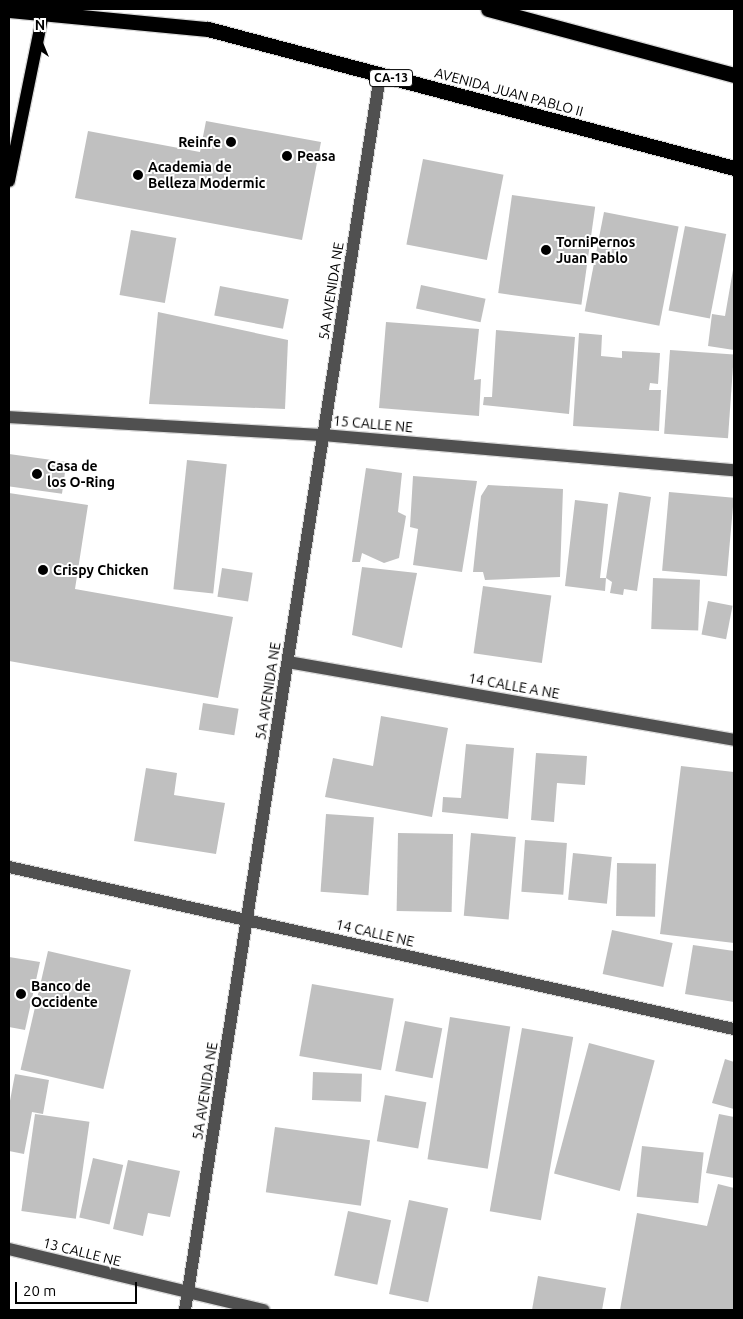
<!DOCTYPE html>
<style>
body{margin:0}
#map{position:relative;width:743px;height:1319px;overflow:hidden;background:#fff;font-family:Ubuntu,sans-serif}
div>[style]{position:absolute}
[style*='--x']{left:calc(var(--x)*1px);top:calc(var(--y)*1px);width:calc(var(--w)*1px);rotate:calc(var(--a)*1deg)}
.building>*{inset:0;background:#c0c0c0;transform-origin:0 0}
.roads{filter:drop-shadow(1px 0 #dbdbdb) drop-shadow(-1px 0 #dbdbdb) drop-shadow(0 1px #dbdbdb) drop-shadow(0 -1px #dbdbdb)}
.minor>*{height:12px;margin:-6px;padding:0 6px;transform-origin:6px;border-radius:6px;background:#505050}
.major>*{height:12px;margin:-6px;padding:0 6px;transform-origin:6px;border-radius:6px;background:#000}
.highway>*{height:15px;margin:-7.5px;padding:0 7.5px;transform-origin:7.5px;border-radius:7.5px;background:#000}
.dots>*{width:14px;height:14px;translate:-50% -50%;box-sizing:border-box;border:2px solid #fff;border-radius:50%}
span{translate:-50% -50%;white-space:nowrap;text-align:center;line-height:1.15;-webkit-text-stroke:4px #fff;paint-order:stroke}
.shield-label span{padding:1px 4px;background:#fff;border:1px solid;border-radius:4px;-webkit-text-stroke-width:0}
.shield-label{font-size:12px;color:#000;font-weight:700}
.street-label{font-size:14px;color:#000}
.poi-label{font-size:14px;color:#000;font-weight:700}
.right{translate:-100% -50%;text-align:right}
.left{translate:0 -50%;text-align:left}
.frame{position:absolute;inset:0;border:10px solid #000;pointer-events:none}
.north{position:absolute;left:15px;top:15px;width:50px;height:50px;-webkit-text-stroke:4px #fff;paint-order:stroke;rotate:0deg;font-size:14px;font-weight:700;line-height:20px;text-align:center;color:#000}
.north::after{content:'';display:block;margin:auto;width:18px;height:22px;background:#000;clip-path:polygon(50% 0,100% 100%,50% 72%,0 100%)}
.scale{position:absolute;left:15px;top:1282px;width:122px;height:22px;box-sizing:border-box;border:2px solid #000;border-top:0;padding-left:6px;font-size:15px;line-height:18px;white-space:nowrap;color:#000;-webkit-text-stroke:4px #fff;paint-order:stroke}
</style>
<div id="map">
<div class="building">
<div style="clip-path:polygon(206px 121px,321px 142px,302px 240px,75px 198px,88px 131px,200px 152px)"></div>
<div style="left:423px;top:159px;width:82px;height:87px;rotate:11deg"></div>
<div style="left:512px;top:195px;width:84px;height:99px;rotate:8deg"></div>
<div style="left:604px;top:212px;width:76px;height:101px;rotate:11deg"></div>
<div style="left:685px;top:226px;width:42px;height:86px;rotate:11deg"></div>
<div style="left:131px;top:230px;width:46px;height:66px;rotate:10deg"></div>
<div style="clip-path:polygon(734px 264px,734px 350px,708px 346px,712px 314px,725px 316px)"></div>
<div style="left:421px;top:285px;width:66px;height:24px;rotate:12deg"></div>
<div style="left:220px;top:286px;width:70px;height:30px;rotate:11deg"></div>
<div style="clip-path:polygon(158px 312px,288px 340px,285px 409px,149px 404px)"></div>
<div style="clip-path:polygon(386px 322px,479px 329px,474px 380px,481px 379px,479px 416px,379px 408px)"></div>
<div style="clip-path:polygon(496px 330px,575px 337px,569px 414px,483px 405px,484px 397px,492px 397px)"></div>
<div style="clip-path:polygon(579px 333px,602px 335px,601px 356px,622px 358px,622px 351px,660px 353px,658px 384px,650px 383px,649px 390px,661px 390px,659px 431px,573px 426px)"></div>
<div style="left:670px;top:350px;width:64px;height:84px;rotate:4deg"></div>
<div style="left:9px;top:454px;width:58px;height:32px;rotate:8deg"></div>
<div style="left:187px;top:460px;width:40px;height:130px;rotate:6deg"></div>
<div style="clip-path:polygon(366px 468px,402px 473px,398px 512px,406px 516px,399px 558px,384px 563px,362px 553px,360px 562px,352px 562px)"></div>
<div style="clip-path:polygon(413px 476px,477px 481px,462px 572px,413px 565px,418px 529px,410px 527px)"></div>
<div style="clip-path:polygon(488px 485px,563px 489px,560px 577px,485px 580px,483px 572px,473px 572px,481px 496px)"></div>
<div style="clip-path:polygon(619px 492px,651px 497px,637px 591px,624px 589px,623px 595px,610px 593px,612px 582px,606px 578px,605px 591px,565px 586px,575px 500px,608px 504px,600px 578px,606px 578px)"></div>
<div style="left:669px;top:492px;width:65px;height:79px;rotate:5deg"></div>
<div style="clip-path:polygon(9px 493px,88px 505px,75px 589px,233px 617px,218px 698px,9px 661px)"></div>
<div style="clip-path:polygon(362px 567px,417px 573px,402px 648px,352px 635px)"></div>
<div style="left:222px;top:568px;width:31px;height:29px;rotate:9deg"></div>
<div style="left:653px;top:578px;width:47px;height:51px;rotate:2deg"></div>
<div style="left:483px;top:586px;width:69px;height:68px;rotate:8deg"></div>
<div style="left:708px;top:601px;width:25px;height:34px;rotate:11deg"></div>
<div style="left:203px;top:703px;width:36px;height:27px;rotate:9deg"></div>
<div style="clip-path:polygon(381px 716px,448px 728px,432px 817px,325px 797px,333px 758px,373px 766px)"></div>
<div style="clip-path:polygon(466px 744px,514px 748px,508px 819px,442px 812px,443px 797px,461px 798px)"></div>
<div style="clip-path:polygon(536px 753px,587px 756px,585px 785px,557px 783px,554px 822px,531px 820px)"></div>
<div style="clip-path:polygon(681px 766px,734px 772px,734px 943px,660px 934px)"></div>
<div style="clip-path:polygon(146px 768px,177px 773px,174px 795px,225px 803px,216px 854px,134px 841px)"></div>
<div style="left:326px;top:814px;width:48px;height:78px;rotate:4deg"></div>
<div style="left:398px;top:833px;width:55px;height:78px;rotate:1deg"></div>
<div style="left:471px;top:833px;width:45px;height:83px;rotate:5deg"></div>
<div style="left:525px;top:840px;width:42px;height:52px;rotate:4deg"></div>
<div style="left:573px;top:853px;width:39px;height:47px;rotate:6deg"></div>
<div style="left:617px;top:863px;width:39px;height:53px;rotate:1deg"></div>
<div style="left:612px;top:930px;width:62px;height:45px;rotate:12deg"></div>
<div style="clip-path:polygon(693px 945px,734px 951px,734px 1002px,685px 994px)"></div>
<div style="left:48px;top:951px;width:85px;height:122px;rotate:13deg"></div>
<div style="clip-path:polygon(9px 957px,40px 962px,25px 1030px,9px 1027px)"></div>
<div style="left:312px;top:984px;width:83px;height:73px;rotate:10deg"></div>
<div style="left:450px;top:1017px;width:61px;height:144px;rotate:9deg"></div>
<div style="left:405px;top:1021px;width:38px;height:51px;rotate:11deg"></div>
<div style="left:522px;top:1028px;width:52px;height:186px;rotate:10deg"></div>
<div style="left:589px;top:1043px;width:68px;height:135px;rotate:15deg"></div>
<div style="clip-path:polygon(725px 1059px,734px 1062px,734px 1109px,712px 1103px)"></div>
<div style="left:313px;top:1072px;width:49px;height:28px;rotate:2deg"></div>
<div style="clip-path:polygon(15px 1074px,49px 1080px,43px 1114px,32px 1112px,24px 1154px,9px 1151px,9px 1106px)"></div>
<div style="left:385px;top:1095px;width:42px;height:47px;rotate:10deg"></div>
<div style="left:35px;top:1114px;width:55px;height:98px;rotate:8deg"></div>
<div style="clip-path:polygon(719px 1114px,734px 1117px,734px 1178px,706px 1173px)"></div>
<div style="left:275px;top:1127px;width:96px;height:66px;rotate:8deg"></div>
<div style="left:642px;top:1146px;width:62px;height:51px;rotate:6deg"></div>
<div style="left:93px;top:1158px;width:31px;height:61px;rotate:13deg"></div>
<div style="clip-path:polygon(128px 1160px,180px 1171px,170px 1217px,148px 1213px,143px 1236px,113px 1229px)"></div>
<div style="clip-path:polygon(718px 1184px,734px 1188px,734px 1310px,620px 1310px,637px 1213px,707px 1226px)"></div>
<div style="left:409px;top:1200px;width:40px;height:96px;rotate:12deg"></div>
<div style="left:348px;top:1211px;width:44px;height:66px;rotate:12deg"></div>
<div style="clip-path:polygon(538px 1276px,606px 1288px,602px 1310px,532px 1310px)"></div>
</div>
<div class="roads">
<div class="minor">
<div style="--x:9;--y:417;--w:315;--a:3.3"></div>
<div style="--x:323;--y:435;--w:412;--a:4.9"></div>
<div style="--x:288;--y:662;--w:453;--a:9.9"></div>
<div style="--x:9;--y:867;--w:743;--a:12.6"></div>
<div style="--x:9;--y:1249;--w:262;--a:13.5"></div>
<div style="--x:185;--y:1310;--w:1249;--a:-81.02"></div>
</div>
<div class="major">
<div style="--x:9;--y:181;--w:176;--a:-78.5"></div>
</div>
<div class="highway">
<div style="--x:488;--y:9;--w:255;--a:15"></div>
<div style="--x:9;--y:10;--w:200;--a:5.5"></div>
<div style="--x:208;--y:29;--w:544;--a:14.8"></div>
</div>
</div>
<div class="dots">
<div style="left:231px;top:142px;background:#000"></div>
<div style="left:287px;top:156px;background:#000"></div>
<div style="left:138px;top:175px;background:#000"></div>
<div style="left:546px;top:250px;background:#000"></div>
<div style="left:37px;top:474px;background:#000"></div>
<div style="left:43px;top:570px;background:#000"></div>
<div style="left:21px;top:994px;background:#000"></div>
</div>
<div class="shield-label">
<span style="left:391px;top:78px">CA-13</span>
</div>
<div class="street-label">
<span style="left:509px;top:92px;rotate:15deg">AVENIDA JUAN PABLO II</span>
<span style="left:331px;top:291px;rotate:-81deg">5A AVENIDA NE</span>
<span style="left:373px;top:424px;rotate:5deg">15 CALLE NE</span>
<span style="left:514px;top:686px;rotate:10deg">14 CALLE A NE</span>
<span style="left:268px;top:691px;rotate:-81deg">5A AVENIDA NE</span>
<span style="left:375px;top:933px;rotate:13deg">14 CALLE NE</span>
<span style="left:205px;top:1091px;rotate:-81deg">5A AVENIDA NE</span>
<span style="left:82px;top:1252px;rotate:14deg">13 CALLE NE</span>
</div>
<div class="poi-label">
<span class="right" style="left:221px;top:142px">Reinfe</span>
<span class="left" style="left:297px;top:156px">Peasa</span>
<span class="left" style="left:148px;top:175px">Academia de<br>Belleza Modermic</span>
<span class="left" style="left:556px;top:250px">TorniPernos<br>Juan Pablo</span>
<span class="left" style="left:47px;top:474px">Casa de<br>los O-Ring</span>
<span class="left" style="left:53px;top:570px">Crispy Chicken</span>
<span class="left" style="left:31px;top:994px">Banco de<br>Occidente</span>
</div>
<div class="frame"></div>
<div class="north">N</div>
<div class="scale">20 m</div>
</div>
